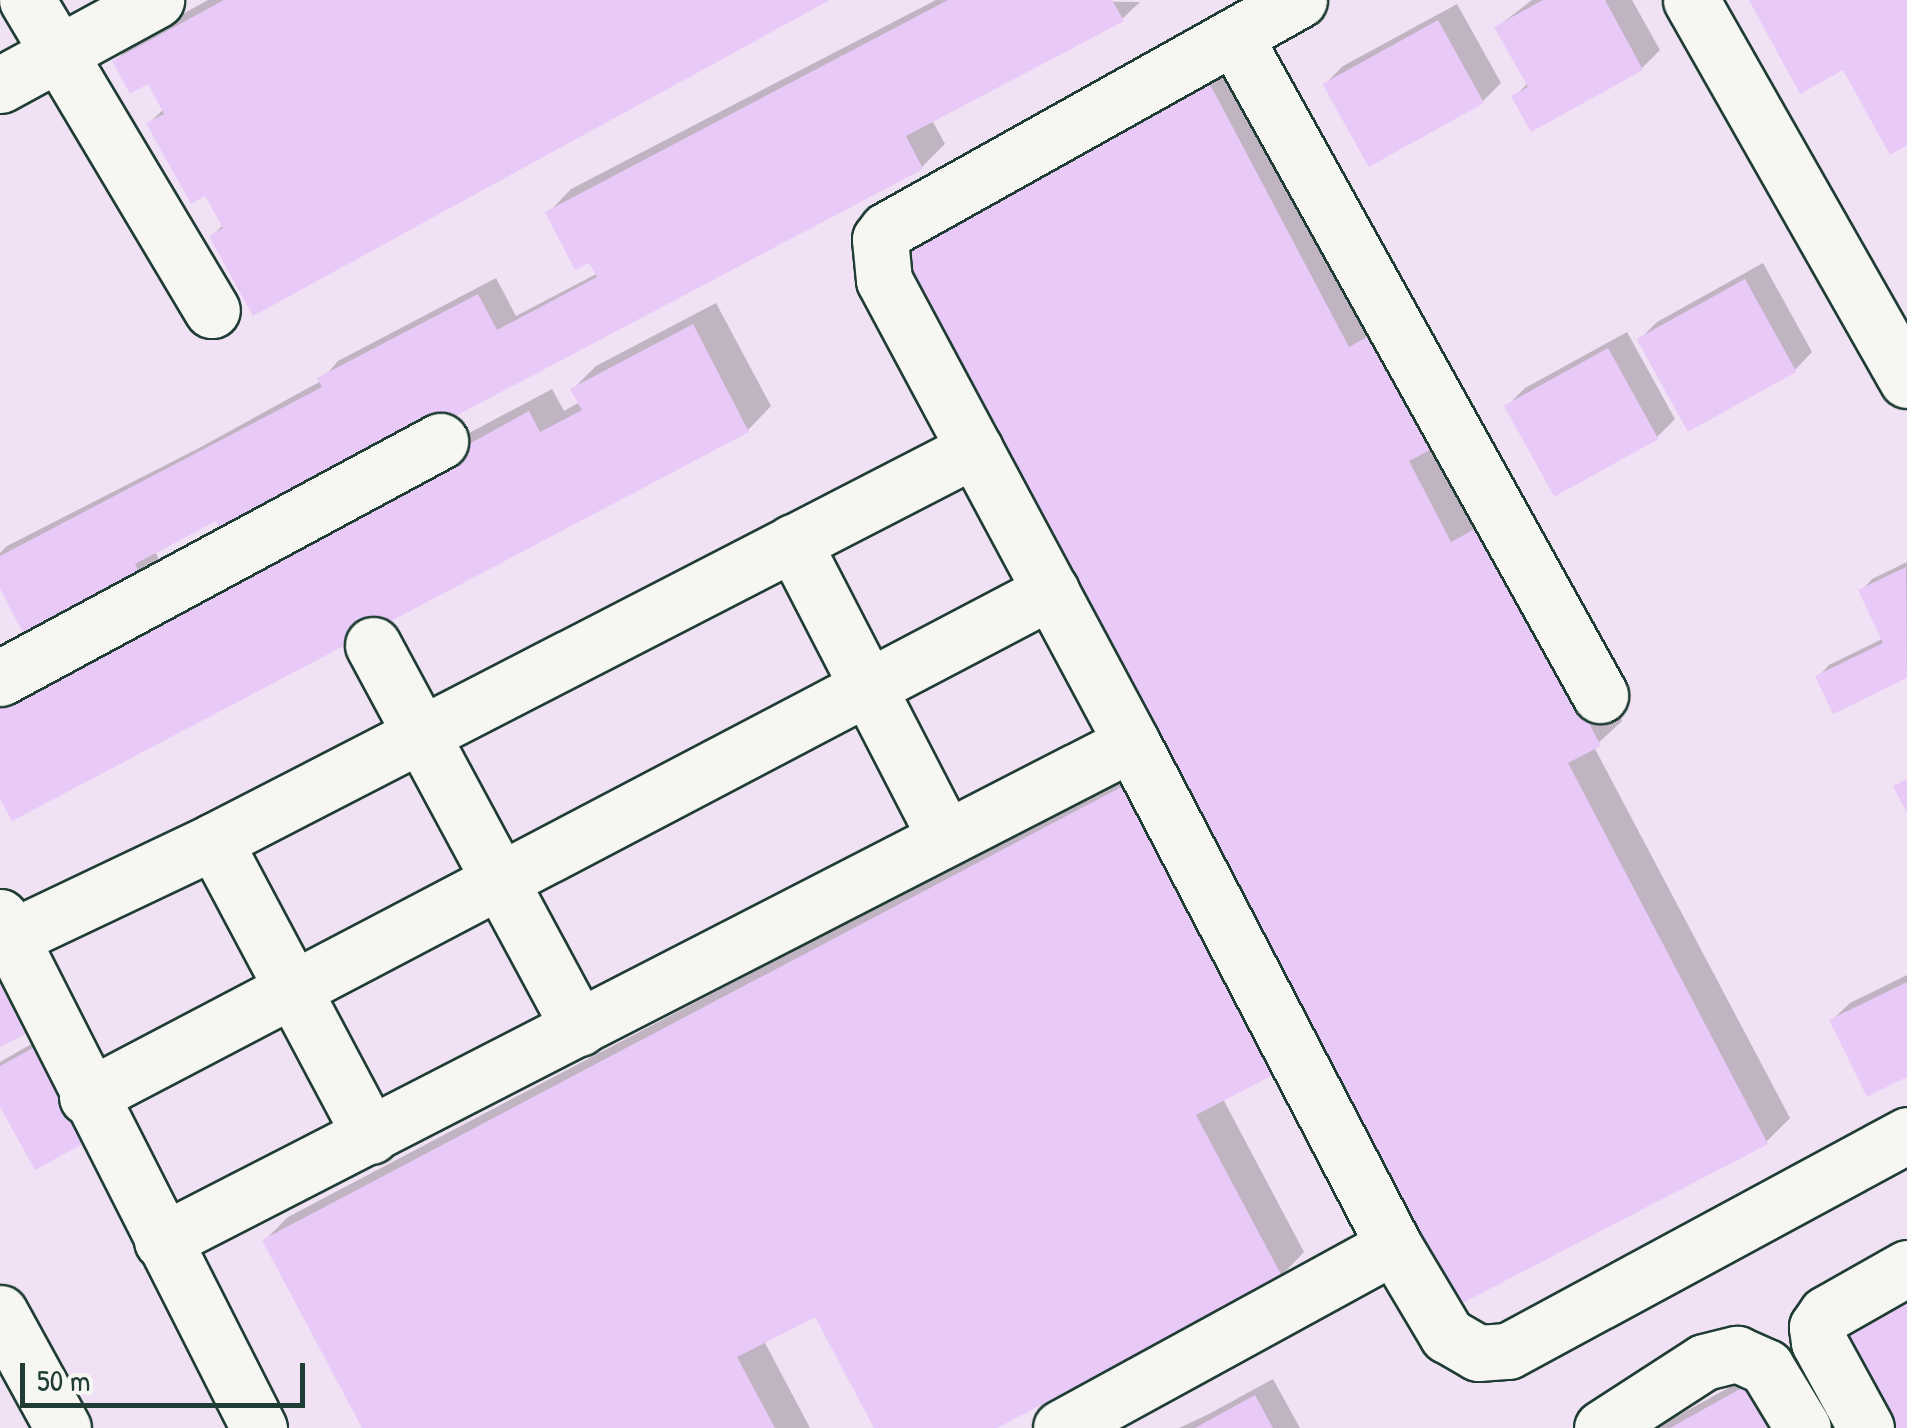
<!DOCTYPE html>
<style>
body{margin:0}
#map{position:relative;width:1907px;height:1428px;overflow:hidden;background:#f3edf3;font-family:"Patrick Hand",sans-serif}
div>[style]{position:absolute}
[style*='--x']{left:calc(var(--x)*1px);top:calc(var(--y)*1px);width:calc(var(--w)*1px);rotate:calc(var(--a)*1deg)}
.built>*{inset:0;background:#f0e2f4;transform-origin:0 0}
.shadow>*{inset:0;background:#0003}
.building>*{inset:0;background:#e8c9f7;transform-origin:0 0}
.roads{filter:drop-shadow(2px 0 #1f3d34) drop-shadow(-2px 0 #1f3d34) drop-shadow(0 2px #1f3d34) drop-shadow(0 -2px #1f3d34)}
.minor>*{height:55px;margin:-27.5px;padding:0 27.5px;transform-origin:27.5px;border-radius:27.5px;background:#f6f6f2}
.major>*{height:55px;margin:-27.5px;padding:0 27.5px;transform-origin:27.5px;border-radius:27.5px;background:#f6f6f2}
span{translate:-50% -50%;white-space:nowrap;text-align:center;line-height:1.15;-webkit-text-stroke:9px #f6f6f2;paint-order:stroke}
.scale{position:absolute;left:20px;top:1363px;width:285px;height:45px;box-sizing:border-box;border:5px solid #1f3d34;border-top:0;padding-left:12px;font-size:30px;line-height:35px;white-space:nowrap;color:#1f3d34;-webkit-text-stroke:8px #f6f6f2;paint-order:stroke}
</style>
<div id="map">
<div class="built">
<div style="left:0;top:0;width:1907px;height:1428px"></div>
</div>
<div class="shadow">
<div style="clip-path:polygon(208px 0,825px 0,212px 236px,223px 225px,206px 193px,149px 123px,164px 109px,148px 81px,115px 61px,139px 38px)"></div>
<div style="clip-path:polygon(936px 0,1140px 2px,1122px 19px,932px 120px,945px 144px,922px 167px,217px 518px,155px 551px,159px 560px,141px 578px,0 584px,0 553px,7px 546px,199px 448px,321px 381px,338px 361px,496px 278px,516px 316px,598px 273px,548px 213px,571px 189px)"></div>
<div style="clip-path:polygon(1532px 0,1632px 0,1660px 50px,1642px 68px,1532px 128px,1515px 96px,1528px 83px,1497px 27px)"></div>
<div style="clip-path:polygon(1457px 4px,1501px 83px,1483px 101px,1325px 84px,1343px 66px)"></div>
<div style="clip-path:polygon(1228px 51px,1508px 503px,1622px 721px,1594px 747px,1790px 1118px,1767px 1141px,1452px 1306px,1314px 1042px,1223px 1099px,1304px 1252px,1281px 1276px,992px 1428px,877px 1428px,816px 1313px,764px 1341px,810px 1428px,364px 1428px,265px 1240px,288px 1217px,1163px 756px,891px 239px)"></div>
<div style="clip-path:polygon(1763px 263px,1812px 352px,1795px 370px,1639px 340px,1657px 322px)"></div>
<div style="clip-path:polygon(716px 303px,771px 406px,748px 430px,13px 818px,0 794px,398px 471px,552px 389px,564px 411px,580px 402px,573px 389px,596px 366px)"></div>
<div style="clip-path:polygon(1627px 332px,1675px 419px,1657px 437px,1555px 493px,1507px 406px,1525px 388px)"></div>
<div style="clip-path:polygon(1907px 562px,1907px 675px,1834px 710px,1818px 677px,1829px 665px,1884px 638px,1861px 591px,1872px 579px)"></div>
<div style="clip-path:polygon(1907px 975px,1907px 1074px,1832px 1020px,1850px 1003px)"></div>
<div style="clip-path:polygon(61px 1027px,0 1101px,0 1062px)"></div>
<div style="clip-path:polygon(1771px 1364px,1805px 1428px,1656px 1428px)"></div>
<div style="clip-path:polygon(1273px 1379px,1300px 1428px,1179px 1428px,1207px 1415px)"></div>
</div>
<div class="building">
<div style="clip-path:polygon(224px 0,830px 0,253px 316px,209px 236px,223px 228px,205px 196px,191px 204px,146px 123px,164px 114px,148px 84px,130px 94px,112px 61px)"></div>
<div style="clip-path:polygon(948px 0,1112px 0,1124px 21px,906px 136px,923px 169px,225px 538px,216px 521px,135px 564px,143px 580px,27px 640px,0 589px,0 556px,322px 387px,317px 378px,478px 294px,497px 330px,597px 277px,589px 263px,575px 270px,545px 212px)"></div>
<div style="clip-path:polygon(1543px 0,1605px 0,1643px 70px,1531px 132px,1511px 96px,1528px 87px,1494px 27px)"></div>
<div style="clip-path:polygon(1749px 0,1907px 0,1907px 145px,1890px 155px,1843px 70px,1800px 94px)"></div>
<div style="left:1438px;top:20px;width:95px;height:132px;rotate:61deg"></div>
<div style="clip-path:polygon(1204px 73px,1349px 347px,1374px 333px,1434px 448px,1409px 461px,1451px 542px,1484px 524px,1601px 746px,1568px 763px,1768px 1144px,1451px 1309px,888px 239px)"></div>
<div style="left:1745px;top:279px;width:106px;height:124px;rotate:61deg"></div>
<div style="clip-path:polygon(693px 324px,749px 432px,12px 821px,0 799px,0 701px,529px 411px,540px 432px,582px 410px,570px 389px)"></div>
<div style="left:1608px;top:348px;width:104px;height:119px;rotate:61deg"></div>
<div style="clip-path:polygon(1906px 567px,1907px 678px,1833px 714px,1815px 676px,1883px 643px,1858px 590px)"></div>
<div style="clip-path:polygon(1144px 775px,1296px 1063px,1196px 1115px,1283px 1278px,997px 1428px,874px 1428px,815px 1317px,737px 1357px,775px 1428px,362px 1428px,262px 1240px)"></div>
<div style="clip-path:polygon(1907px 779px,1907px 813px,1893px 786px)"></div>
<div style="clip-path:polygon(0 951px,39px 1027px,0 1047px)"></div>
<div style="clip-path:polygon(1907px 982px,1907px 1077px,1867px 1097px,1829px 1020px)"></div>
<div style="clip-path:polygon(42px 1043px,95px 1137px,35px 1170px,0 1107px,0 1066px)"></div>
<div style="clip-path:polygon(1907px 1297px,1907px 1428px,1874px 1428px,1826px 1343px)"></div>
<div style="clip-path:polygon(1747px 1385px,1769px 1428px,1670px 1428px)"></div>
<div style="clip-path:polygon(1255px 1395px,1273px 1428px,1195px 1428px)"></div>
</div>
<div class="roads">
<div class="minor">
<div style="--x:27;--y:0;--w:361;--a:59.2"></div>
<div style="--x:1691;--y:0;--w:437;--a:60.4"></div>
<div style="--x:1234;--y:36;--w:754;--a:60.95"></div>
<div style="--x:0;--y:85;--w:178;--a:-28.6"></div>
<div style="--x:793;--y:542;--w:333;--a:62.7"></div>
<div style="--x:373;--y:645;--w:435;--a:61.7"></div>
<div style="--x:0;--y:678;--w:500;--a:-28.3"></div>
<div style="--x:214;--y:841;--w:334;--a:62"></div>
<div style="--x:0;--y:917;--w:573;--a:63.12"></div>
<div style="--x:10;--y:938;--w:226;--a:-25.4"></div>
<div style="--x:214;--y:841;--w:856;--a:-27.25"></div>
<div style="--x:87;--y:1097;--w:1089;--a:-27.69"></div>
<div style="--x:162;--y:1241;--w:1090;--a:-27.18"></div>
<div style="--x:1394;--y:1246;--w:104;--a:59.2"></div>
<div style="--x:1447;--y:1335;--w:36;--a:30"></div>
<div style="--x:1478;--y:1353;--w:30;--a:-4"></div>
<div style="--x:1508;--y:1351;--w:454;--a:-28.4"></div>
<div style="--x:1061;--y:1428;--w:379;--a:-28.7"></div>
<div style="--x:1394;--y:1246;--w:567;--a:-117.51"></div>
<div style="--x:1132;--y:743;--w:525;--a:-118.18"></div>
<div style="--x:884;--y:280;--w:41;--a:-95.6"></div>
<div style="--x:880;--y:239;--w:11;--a:-52"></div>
<div style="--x:887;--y:230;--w:472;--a:-29.2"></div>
<div style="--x:1602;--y:1428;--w:121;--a:-32.9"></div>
<div style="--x:1704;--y:1362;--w:34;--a:-14"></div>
<div style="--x:1737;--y:1354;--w:32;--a:24"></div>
<div style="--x:1766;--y:1367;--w:71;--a:58.8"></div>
<div style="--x:1866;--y:1428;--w:98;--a:-118.7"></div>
<div style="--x:1819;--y:1342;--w:15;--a:-98"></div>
<div style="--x:1817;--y:1327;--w:16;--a:-55"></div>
<div style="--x:1826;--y:1314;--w:93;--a:-29.6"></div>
</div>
<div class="major">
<div style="--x:0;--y:1313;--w:131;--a:61.3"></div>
</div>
</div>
<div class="scale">50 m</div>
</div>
